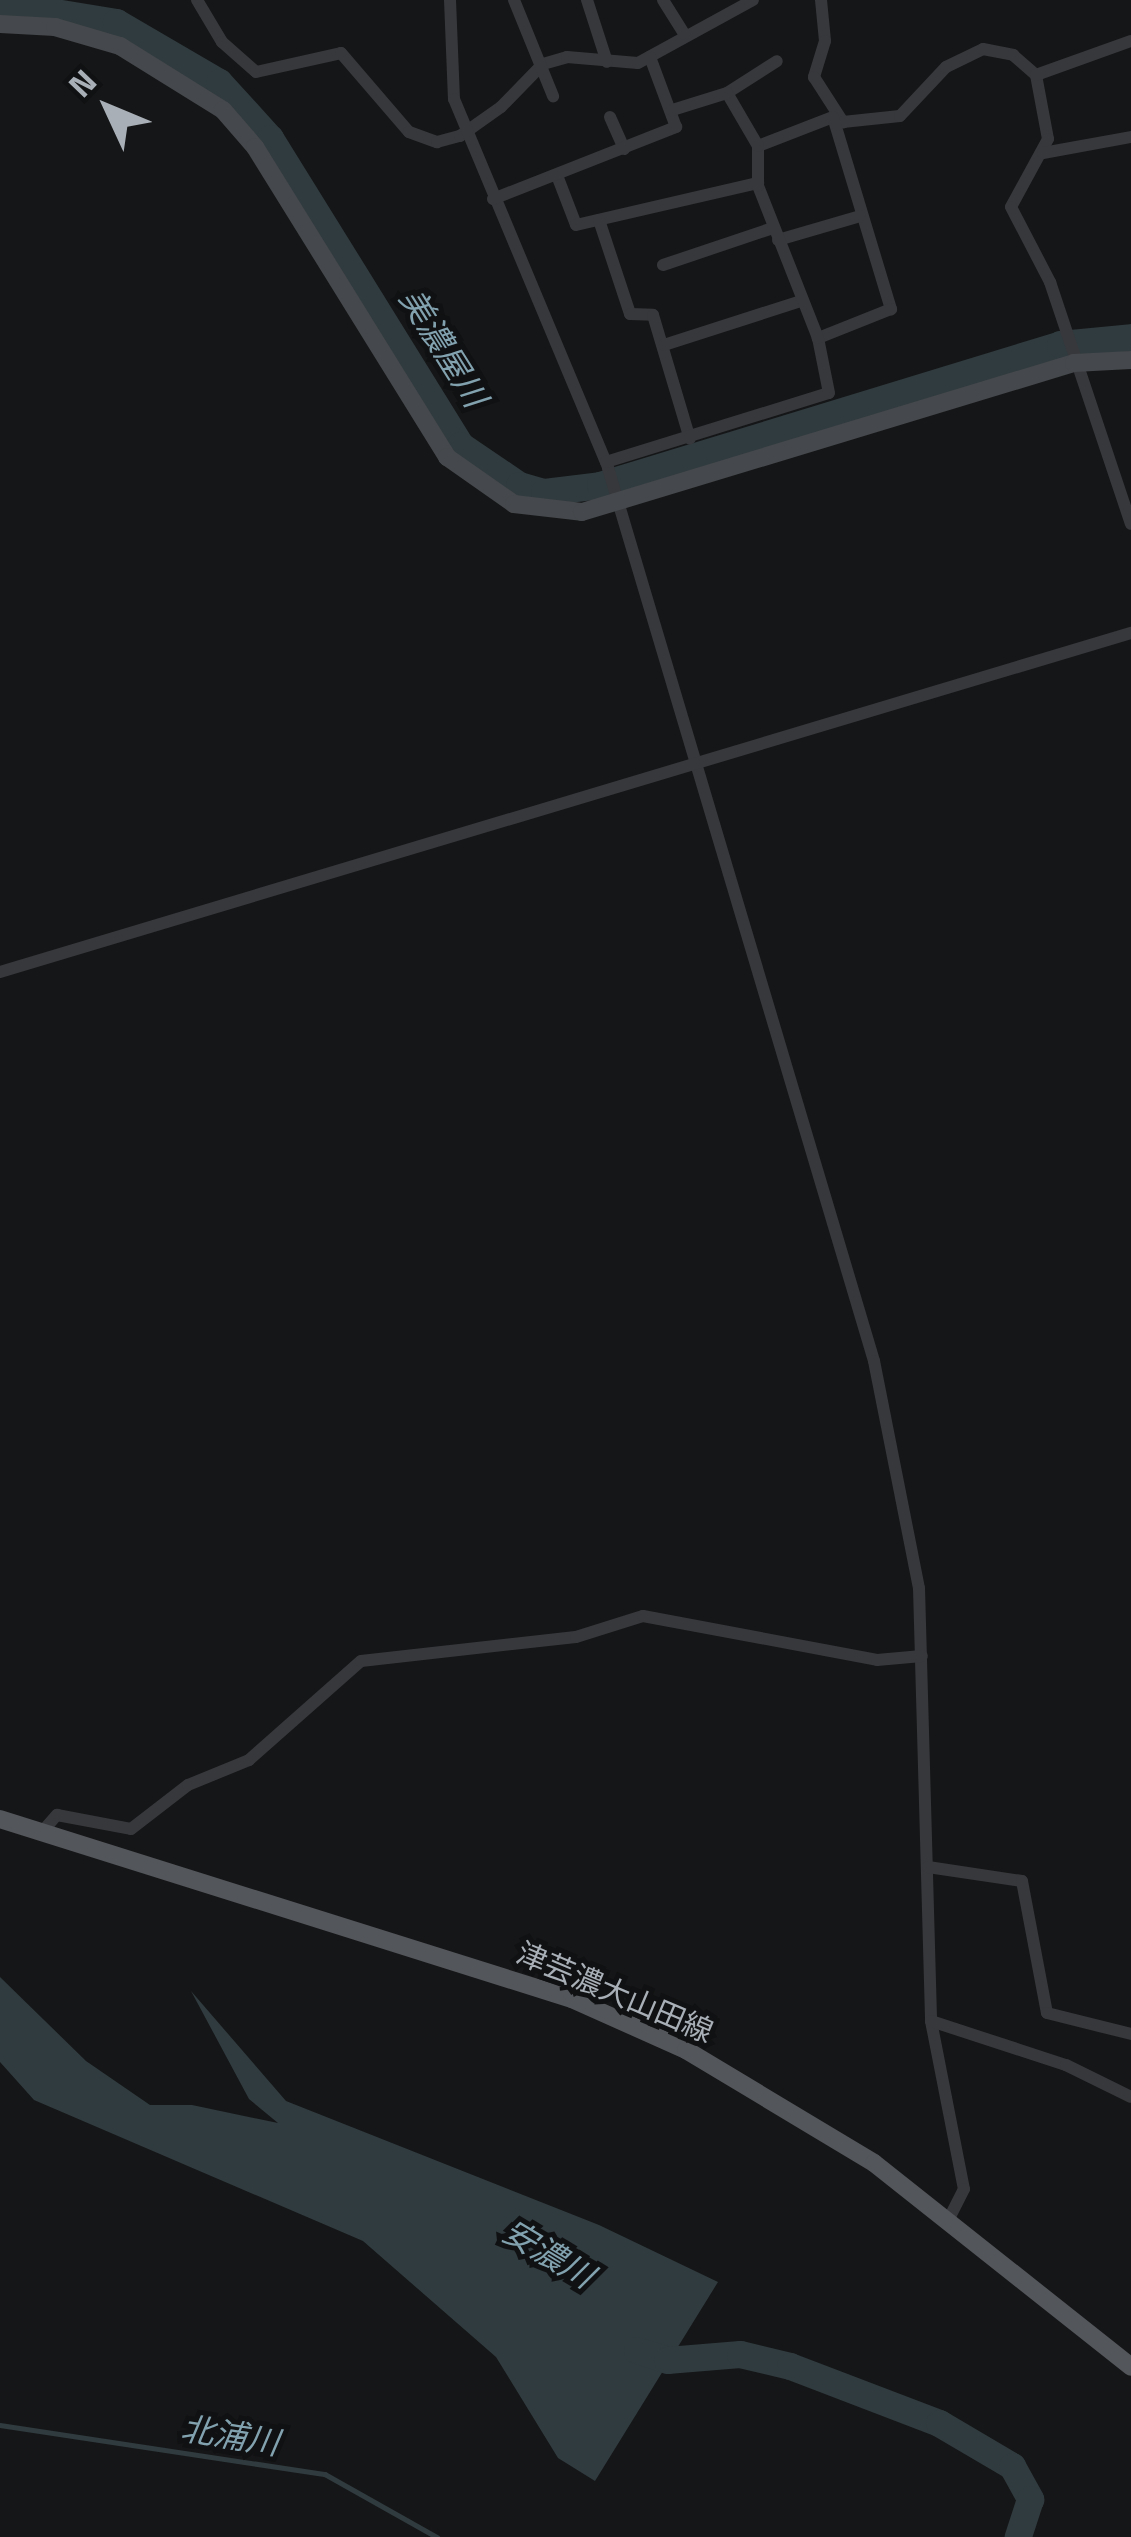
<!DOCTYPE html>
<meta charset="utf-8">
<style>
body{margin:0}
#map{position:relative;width:1131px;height:2537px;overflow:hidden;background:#151617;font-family:"Titillium Web","Noto Sans JP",sans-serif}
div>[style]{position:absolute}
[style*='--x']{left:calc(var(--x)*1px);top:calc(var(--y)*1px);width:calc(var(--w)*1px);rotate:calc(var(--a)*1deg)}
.water>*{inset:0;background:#303b3f}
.stream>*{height:4.5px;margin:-2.25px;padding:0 2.25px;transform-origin:2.25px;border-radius:2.25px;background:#303b3f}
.river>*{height:27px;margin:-13.5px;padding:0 13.5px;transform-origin:13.5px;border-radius:13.5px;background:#303b3f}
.street>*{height:12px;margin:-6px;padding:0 6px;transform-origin:6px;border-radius:6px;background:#37383c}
.secondary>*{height:18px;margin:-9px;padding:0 9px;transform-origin:9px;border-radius:9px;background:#45484c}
.primary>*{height:18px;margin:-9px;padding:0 9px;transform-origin:9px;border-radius:9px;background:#53565b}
span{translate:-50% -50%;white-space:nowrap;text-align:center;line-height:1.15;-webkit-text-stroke:10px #101112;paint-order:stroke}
.street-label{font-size:30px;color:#a8afb6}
.water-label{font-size:33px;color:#82a2af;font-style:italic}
.north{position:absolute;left:48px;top:48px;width:120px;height:120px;-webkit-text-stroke:9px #101112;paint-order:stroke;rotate:314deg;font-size:33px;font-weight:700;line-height:48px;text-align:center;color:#a8afb6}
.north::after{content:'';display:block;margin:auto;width:42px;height:54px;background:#a8afb6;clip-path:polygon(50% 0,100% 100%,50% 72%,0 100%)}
</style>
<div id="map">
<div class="water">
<div style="clip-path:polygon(0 1977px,86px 2061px,150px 2105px,192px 2105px,278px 2123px,249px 2099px,191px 1991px,286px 2101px,599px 2225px,718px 2282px,595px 2481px,558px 2458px,496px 2357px,363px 2241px,34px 2100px,0 2062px)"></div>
</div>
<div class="stream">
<div style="--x:0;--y:2425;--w:329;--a:8.6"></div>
<div style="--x:325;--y:2474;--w:129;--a:29.4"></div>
</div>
<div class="river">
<div style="--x:0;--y:3;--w:118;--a:9.3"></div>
<div style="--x:116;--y:22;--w:119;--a:30.2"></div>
<div style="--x:219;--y:82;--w:76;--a:47.7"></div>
<div style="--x:270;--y:138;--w:361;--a:58.2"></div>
<div style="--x:460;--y:445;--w:71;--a:34.1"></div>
<div style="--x:519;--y:485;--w:26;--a:16"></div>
<div style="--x:544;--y:492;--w:56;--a:-7.1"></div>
<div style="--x:600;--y:485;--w:481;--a:-17"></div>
<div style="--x:1060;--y:344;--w:71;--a:-5.6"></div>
<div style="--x:637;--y:2350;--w:32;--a:18"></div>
<div style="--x:667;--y:2360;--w:73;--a:-4.7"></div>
<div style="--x:740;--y:2354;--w:51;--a:13.5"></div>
<div style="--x:790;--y:2366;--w:160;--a:20.9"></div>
<div style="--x:939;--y:2423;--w:85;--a:30.5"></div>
<div style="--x:1012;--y:2466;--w:38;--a:61"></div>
<div style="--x:1030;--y:2499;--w:40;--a:108"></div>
</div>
<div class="street">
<div style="--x:197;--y:0;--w:49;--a:59.2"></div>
<div style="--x:222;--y:42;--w:45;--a:41.4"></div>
<div style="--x:256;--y:72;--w:87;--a:-12.6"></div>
<div style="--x:341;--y:53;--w:104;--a:49.3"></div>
<div style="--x:409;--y:132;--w:30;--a:20"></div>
<div style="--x:437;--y:142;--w:24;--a:-15"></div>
<div style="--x:460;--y:136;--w:50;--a:-35.3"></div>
<div style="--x:501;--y:107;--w:60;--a:-45.7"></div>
<div style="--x:543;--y:64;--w:25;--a:-16"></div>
<div style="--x:567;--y:57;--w:71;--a:4.8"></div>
<div style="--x:638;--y:63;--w:131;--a:-28.7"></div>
<div style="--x:450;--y:0;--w:99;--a:87.7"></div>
<div style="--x:454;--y:99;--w:400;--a:67.3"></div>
<div style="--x:608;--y:468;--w:932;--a:73.41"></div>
<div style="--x:874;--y:1361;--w:231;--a:78.8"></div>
<div style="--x:919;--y:1588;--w:433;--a:88.4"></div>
<div style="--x:931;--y:2021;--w:171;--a:78.9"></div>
<div style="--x:964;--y:2189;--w:33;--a:117"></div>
<div style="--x:514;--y:0;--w:104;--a:67.9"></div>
<div style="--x:587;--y:0;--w:65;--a:72.1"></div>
<div style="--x:663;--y:0;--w:40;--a:58"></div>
<div style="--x:821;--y:0;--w:41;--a:84.4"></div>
<div style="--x:825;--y:41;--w:38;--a:107"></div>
<div style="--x:814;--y:77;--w:54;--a:57.2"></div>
<div style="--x:843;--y:122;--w:57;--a:-6"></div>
<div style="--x:900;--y:116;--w:67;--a:-46.8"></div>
<div style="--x:946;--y:67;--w:41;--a:-25.9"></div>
<div style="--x:983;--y:49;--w:31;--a:11"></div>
<div style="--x:1013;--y:55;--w:30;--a:41"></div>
<div style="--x:1036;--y:75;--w:65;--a:79.4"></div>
<div style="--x:1048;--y:139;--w:77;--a:118.6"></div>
<div style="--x:1011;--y:207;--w:85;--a:62.5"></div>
<div style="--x:1050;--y:282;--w:255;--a:71.5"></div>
<div style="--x:1036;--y:75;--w:101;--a:-19.7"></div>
<div style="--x:727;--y:93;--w:59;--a:-32.6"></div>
<div style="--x:610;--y:117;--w:35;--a:66"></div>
<div style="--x:758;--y:146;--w:80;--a:-21.1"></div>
<div style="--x:833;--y:117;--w:201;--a:73.2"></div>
<div style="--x:891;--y:309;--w:79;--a:158.3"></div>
<div style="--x:1043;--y:153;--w:89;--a:-10.3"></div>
<div style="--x:558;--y:178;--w:50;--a:69"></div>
<div style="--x:576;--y:225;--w:187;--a:-13"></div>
<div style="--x:493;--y:199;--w:197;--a:-21.5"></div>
<div style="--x:676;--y:127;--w:75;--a:-110.4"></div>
<div style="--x:599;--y:220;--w:99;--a:71.7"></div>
<div style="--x:630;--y:314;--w:23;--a:2"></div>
<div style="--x:653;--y:315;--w:129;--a:73.4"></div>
<div style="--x:778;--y:240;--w:85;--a:-16.3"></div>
<div style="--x:663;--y:265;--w:116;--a:-18.6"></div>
<div style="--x:664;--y:345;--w:141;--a:-17.8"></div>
<div style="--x:606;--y:462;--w:233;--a:-17.2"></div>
<div style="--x:829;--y:393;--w:56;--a:-101.3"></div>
<div style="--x:818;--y:338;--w:163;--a:-111.5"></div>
<div style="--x:758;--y:186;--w:40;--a:-90"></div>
<div style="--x:758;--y:146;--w:61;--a:-120.3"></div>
<div style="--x:727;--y:93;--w:58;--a:162.8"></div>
<div style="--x:0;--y:972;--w:1181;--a:-16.69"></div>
<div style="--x:42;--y:1832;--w:23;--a:-49"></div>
<div style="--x:57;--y:1815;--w:75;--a:10.7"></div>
<div style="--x:131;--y:1829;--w:72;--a:-37.7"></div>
<div style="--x:188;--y:1785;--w:66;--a:-22.3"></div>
<div style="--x:249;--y:1760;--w:149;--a:-41.5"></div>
<div style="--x:361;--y:1661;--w:216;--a:-6.4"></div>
<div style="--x:576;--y:1637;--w:70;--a:-17.4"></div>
<div style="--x:643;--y:1616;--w:238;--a:10.6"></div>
<div style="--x:877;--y:1660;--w:45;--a:-5.1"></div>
<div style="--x:928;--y:1867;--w:95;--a:8.5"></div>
<div style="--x:1022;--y:1881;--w:134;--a:79.3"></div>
<div style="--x:1047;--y:2013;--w:87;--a:14"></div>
<div style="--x:931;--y:2021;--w:142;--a:18.1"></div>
<div style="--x:1066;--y:2065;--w:72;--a:26.2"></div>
</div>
<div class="secondary">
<div style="--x:0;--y:24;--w:55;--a:3.1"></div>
<div style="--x:55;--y:27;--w:68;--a:16.3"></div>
<div style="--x:120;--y:46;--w:121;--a:31.9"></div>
<div style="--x:223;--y:110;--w:49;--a:49.1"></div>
<div style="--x:255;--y:147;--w:365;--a:58.2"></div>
<div style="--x:447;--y:457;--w:82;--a:35"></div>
<div style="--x:514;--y:504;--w:68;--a:6.7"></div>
<div style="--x:582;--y:512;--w:514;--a:-16.85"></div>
<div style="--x:1074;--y:363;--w:57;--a:-3"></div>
</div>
<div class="primary">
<div style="--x:0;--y:1819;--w:600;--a:17.47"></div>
<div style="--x:572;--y:1999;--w:125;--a:24.1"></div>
<div style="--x:686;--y:2050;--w:219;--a:31"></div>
<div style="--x:874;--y:2163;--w:328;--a:38.4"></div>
</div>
<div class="street-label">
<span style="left:615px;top:1992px;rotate:23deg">津芸濃大山田線</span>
</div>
<div class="water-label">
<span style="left:443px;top:348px;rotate:58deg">美濃屋川</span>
<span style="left:548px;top:2254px;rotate:31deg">安濃川</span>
<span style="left:230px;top:2436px;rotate:9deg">北浦川</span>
</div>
<div class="north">N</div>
</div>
